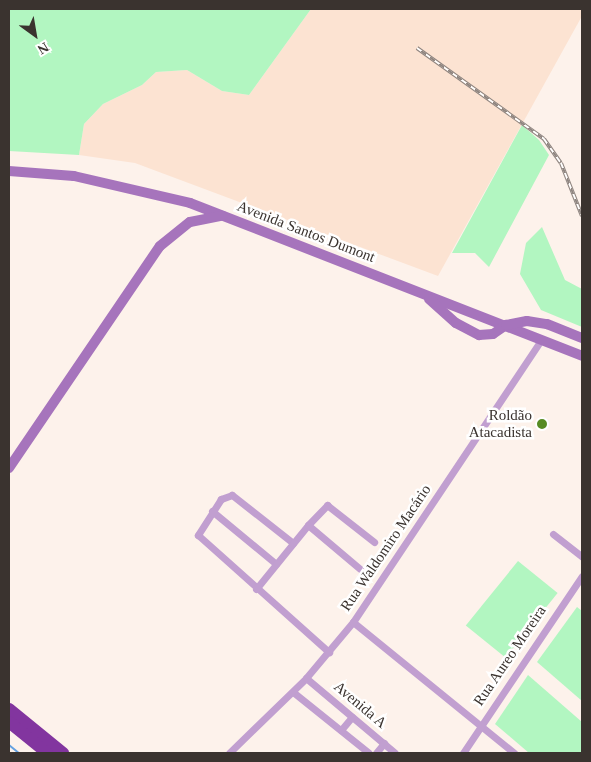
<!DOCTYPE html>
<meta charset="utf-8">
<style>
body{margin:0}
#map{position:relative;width:591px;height:762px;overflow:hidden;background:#fdf2eb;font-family:"Times New Roman",serif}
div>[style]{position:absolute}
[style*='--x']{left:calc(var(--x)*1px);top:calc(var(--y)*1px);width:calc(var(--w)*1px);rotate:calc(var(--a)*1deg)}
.built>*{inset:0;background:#fce3d2}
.green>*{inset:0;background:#b2f6c1;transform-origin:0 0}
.stream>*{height:2px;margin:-1px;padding:0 1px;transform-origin:1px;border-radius:1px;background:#64a1e1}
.minor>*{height:7px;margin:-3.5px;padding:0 3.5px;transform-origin:3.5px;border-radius:3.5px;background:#c19fd0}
.secondary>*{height:10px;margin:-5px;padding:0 5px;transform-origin:5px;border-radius:5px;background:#a674bc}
.motorway>*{height:12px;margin:-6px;padding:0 6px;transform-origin:6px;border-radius:6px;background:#82359f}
.rail>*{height:4px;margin-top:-2px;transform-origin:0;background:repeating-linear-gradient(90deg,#fff 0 5.5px,#8e8580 0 11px);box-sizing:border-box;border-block:1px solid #8e8580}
.dots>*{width:14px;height:14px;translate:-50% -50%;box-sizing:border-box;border:2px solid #fff;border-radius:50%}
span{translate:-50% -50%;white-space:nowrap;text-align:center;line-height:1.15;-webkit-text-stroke:5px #fff;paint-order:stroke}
.street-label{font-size:15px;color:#3a332f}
.poi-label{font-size:15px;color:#3a332f}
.right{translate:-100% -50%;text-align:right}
.frame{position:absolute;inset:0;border:10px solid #3a332f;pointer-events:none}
.north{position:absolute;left:10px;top:10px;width:50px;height:50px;-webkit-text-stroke:4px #fff;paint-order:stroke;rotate:148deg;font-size:14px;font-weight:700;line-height:20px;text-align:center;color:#3a332f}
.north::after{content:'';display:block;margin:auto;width:18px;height:22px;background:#3a332f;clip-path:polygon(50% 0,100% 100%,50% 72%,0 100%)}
</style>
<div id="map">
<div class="built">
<div style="clip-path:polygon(311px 9px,582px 9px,582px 16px,438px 276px,135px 163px,79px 155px,84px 124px,103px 104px,142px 85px,156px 72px,187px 70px,222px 91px,249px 95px)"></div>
</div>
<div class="green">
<div style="clip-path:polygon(9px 9px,311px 9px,249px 95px,222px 91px,187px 70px,156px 72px,142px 85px,103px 104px,84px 124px,79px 155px,9px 151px)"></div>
<div style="clip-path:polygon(522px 125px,539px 140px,549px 155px,489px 267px,475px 253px,452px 253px)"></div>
<div style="clip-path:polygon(542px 227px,565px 280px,582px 289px,582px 327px,541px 310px,520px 274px,526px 243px)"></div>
<div style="left:518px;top:561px;width:51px;height:83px;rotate:39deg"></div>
<div style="clip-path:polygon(577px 607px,582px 611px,582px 701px,537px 662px)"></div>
<div style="clip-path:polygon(528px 675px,582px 722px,582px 753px,529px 753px,495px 724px)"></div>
</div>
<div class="stream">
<div style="--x:9;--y:745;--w:13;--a:39"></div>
</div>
<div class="minor">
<div style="--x:212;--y:511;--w:83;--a:39.6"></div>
<div style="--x:308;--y:525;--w:28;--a:-46"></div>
<div style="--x:327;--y:505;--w:60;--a:38.2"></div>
<div style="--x:553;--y:534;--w:37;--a:38"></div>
<div style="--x:293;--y:543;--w:78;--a:-141.8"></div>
<div style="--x:232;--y:495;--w:12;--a:160"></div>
<div style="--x:221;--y:499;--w:43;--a:122.6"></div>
<div style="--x:198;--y:535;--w:176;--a:41.8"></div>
<div style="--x:256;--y:589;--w:82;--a:-50.9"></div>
<div style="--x:308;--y:525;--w:68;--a:40.2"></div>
<div style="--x:353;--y:622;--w:208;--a:39.1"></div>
<div style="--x:306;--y:678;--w:116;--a:40.1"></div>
<div style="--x:293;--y:692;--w:97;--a:38.8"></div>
<div style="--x:341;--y:730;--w:17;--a:-50"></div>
<div style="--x:229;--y:753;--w:107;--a:-44.2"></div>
<div style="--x:306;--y:678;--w:73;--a:-50"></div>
<div style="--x:353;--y:622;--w:340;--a:-56.3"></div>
<div style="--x:376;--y:753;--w:13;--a:-51"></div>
<div style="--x:463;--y:753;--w:213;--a:-56.1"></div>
</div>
<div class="secondary">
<div style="--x:9;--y:171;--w:65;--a:4.4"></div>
<div style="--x:74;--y:176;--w:119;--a:13.1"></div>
<div style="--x:190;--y:203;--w:421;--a:21.3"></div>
<div style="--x:429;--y:299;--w:36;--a:42"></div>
<div style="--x:456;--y:323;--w:26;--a:28"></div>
<div style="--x:479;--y:335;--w:14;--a:-4"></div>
<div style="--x:493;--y:334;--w:16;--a:-35"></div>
<div style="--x:506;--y:325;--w:21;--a:-11"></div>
<div style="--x:527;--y:321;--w:20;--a:9"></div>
<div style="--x:547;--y:324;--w:38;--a:22"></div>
<div style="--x:9;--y:468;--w:268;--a:-55.8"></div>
<div style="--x:160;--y:246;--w:38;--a:-39"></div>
<div style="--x:190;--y:222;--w:33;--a:-11"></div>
</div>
<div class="motorway">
<div style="--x:9;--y:709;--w:70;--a:39.2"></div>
<div style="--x:9;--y:722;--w:49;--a:39.2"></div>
</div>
<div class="rail">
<div style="--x:417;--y:48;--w:156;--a:35.6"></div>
<div style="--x:544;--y:139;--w:29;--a:55"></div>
<div style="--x:561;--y:163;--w:57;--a:68.4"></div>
</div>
<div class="dots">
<div style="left:542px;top:424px;background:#578b23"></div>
</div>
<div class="street-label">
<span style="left:306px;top:232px;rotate:21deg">Avenida Santos Dumont</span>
<span style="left:386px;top:548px;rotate:-56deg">Rua Waldomiro Macário</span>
<span style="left:510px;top:656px;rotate:-56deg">Rua Aureo Moreira</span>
<span style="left:360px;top:705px;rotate:40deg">Avenida A</span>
</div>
<div class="poi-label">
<span class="right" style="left:532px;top:424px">Roldão<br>Atacadista</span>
</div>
<div class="frame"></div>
<div class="north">N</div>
</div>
